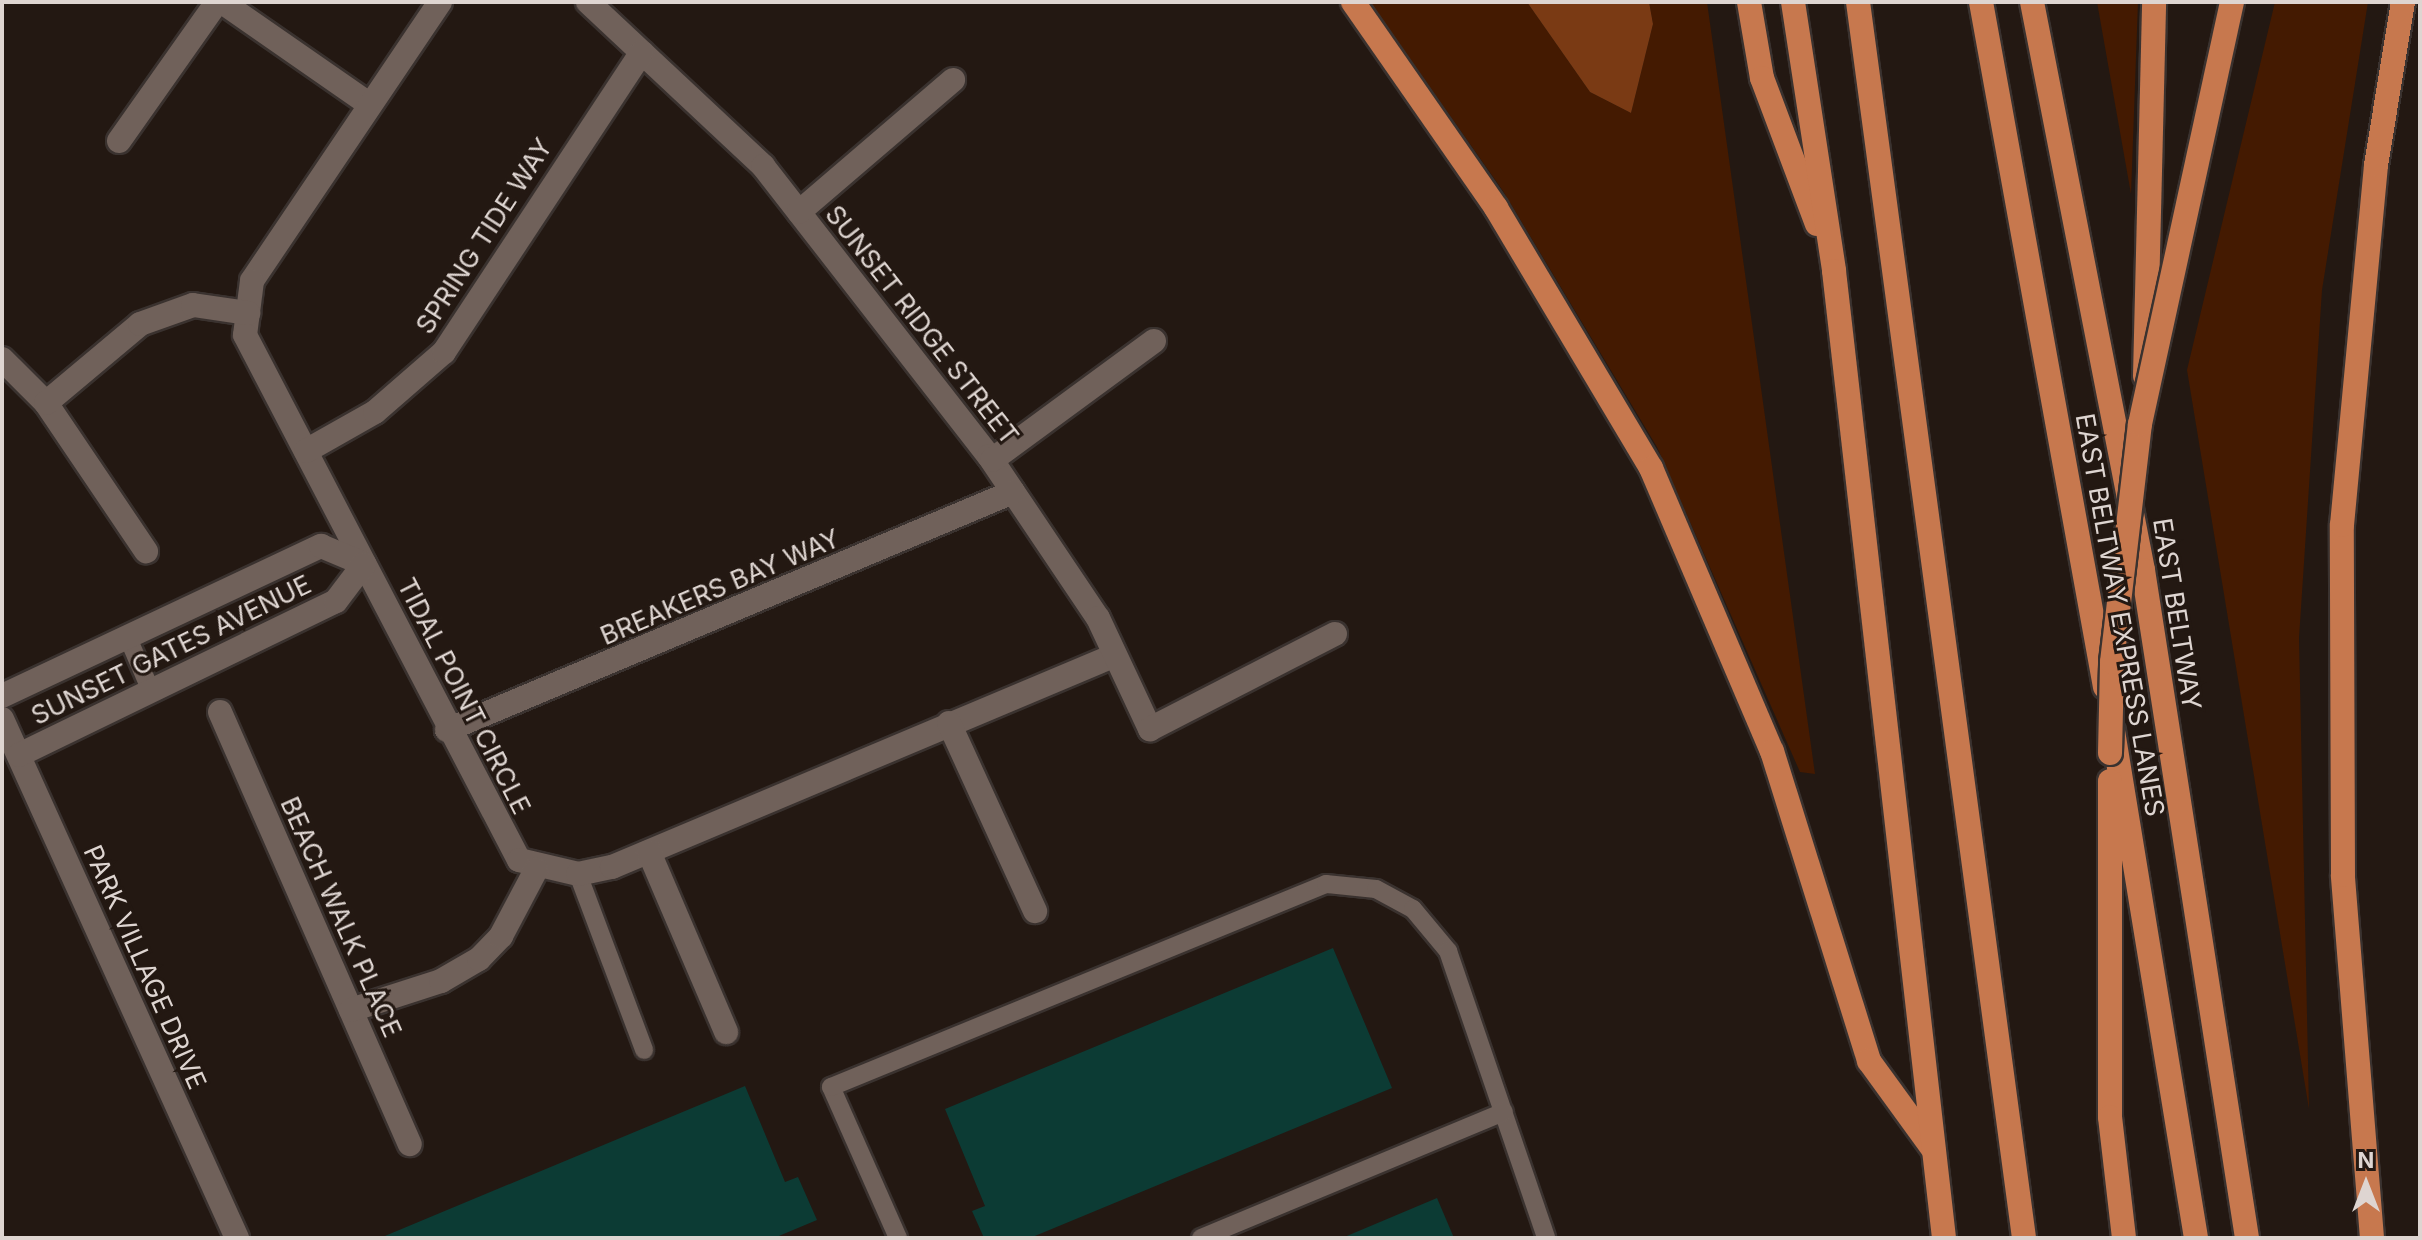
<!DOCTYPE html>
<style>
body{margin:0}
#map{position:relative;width:2422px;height:1240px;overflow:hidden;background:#231812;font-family:Inter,sans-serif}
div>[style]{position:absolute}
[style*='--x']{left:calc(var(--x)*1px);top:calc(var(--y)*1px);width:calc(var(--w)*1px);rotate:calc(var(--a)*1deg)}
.green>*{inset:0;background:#441a01}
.water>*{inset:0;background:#7a3a14}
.building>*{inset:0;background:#0c3b34}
.roads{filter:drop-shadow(2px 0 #3a322f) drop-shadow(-2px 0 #3a322f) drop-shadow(0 2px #3a322f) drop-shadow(0 -2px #3a322f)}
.service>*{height:18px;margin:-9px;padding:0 9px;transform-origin:9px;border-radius:9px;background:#70615a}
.minor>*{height:24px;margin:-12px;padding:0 12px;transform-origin:12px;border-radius:12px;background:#70615a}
.motorway>*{height:24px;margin:-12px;padding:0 12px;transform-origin:12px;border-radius:12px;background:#c7784e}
.bridges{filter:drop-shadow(2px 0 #3a322f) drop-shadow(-2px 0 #3a322f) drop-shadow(0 2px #3a322f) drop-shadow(0 -2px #3a322f)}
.motorway-bridge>*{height:24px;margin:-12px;padding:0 12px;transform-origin:12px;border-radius:12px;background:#c7784e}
span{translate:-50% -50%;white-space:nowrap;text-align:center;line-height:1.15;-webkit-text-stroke:6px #231812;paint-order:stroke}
.street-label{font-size:26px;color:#ded5d1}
.frame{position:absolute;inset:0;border:4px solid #ded5d1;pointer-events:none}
.north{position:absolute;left:2326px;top:1144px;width:80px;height:80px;-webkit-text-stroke:6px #231812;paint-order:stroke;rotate:0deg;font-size:22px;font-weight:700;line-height:32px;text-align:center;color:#ded5d1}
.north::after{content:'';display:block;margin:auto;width:28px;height:36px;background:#ded5d1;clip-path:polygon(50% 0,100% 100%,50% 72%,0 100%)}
</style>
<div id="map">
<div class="green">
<div style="clip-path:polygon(1370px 2px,1527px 2px,1590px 92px,1631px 113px,1653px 24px,1649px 2px,1707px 2px,1815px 774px,1800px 772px,1657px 447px,1503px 191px)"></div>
<div style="clip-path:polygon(2097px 2px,2138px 2px,2131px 194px)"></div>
<div style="clip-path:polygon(2275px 2px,2368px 2px,2322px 290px,2299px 638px,2309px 1109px,2187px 370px)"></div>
</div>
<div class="water">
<div style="clip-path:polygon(1527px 2px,1649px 2px,1653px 24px,1631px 113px,1590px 92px)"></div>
</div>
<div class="building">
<div style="clip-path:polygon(1333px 948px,1392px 1088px,1030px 1238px,984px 1238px,972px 1211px,985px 1206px,945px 1109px)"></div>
<div style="clip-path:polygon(745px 1086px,785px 1182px,798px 1177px,817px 1220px,774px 1238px,380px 1238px)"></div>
<div style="clip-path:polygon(1437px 1198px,1454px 1238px,1342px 1238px)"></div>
</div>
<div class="roads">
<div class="service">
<div style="--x:128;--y:638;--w:58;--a:66.5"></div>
<div style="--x:578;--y:874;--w:188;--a:69.4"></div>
<div style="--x:898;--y:1238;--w:165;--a:-113.9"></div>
<div style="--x:831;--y:1087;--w:535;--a:-22.3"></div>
<div style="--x:1326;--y:884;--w:50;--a:5.7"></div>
<div style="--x:1376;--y:889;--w:42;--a:28.4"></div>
<div style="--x:1413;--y:909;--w:55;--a:50.2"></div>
<div style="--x:1448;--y:951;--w:303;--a:71.1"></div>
<div style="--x:1201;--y:1238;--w:328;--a:-22.6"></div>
</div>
<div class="minor">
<div style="--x:222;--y:2;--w:179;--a:34.8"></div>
<div style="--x:440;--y:2;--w:336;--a:124"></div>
<div style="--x:252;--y:281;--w:54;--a:97.4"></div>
<div style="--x:245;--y:335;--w:592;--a:62.44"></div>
<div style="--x:519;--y:860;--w:61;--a:13.3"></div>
<div style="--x:578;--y:874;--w:35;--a:-12"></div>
<div style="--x:612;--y:867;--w:544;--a:-22.84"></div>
<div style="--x:588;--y:2;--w:240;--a:43.1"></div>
<div style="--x:763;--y:166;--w:368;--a:52.1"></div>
<div style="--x:989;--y:456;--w:195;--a:56.1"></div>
<div style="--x:1098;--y:618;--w:123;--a:64.9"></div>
<div style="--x:1150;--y:729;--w:208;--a:-27.2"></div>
<div style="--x:119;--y:141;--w:170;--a:-54.8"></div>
<div style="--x:799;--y:212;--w:203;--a:-40.6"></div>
<div style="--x:2;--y:359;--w:62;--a:45"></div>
<div style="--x:46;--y:403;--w:179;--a:56"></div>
<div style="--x:46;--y:403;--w:123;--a:-40"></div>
<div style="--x:140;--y:324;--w:56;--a:-19.7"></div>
<div style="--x:193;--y:305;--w:56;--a:8.3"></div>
<div style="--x:306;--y:451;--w:79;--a:-29.5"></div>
<div style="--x:375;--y:412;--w:91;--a:-41"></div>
<div style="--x:444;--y:352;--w:359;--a:-56.6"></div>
<div style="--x:992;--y:460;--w:201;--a:-36.3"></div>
<div style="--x:2;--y:696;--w:353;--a:-25.2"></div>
<div style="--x:321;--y:546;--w:47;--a:22.7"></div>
<div style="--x:220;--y:712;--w:472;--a:66.3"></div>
<div style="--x:2;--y:719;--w:570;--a:65.64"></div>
<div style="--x:949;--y:723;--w:207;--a:65.4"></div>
<div style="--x:447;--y:730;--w:614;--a:-22.81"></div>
<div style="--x:19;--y:755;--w:352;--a:-25.9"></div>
<div style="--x:336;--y:601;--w:46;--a:-52.9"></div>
<div style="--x:649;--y:852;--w:196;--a:66.8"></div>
<div style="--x:351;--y:1010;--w:95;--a:-17.9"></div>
<div style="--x:441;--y:981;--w:44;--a:-30.1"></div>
<div style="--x:479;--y:959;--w:32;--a:-46"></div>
<div style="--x:501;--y:936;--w:75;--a:-62.1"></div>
</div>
<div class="motorway">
<div style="--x:1353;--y:2;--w:251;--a:55.2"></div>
<div style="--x:1496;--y:208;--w:303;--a:59.2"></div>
<div style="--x:1651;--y:468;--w:308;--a:66.9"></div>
<div style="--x:1772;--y:751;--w:325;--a:72.6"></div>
<div style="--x:1869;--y:1061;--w:109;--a:54"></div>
<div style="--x:1749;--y:2;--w:77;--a:80.3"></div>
<div style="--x:1762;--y:78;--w:156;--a:69.4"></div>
<div style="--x:1793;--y:2;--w:272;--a:81.3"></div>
<div style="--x:1834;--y:271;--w:973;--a:83.51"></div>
<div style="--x:1858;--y:2;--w:1247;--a:82.35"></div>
<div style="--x:1981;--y:2;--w:696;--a:79.74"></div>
<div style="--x:2032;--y:2;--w:579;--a:78.94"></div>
<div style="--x:2143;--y:570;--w:676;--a:81.15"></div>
<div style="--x:2145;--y:376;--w:374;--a:-88.6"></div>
<div style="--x:2113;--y:731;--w:514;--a:80.7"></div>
<div style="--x:2110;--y:781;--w:336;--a:90"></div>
<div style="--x:2110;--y:1117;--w:122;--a:83.4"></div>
<div style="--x:2372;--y:1238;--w:364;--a:-94.6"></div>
<div style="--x:2343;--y:875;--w:350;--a:-90.2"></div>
<div style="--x:2342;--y:525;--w:362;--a:-84.6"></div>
<div style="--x:2376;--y:165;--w:165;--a:-80.6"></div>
</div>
</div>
<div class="bridges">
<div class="motorway-bridge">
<div style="--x:2110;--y:753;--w:91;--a:-88.7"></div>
<div style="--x:2112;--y:662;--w:240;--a:-83.3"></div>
<div style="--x:2140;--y:424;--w:432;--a:-77.7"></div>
</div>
</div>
<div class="street-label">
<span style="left:484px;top:236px;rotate:-57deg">SPRING TIDE WAY</span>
<span style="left:922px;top:325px;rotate:52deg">SUNSET RIDGE STREET</span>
<span style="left:720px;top:587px;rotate:-23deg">BREAKERS BAY WAY</span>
<span style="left:2177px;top:614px;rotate:81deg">EAST BELTWAY</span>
<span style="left:2120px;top:615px;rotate:80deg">EAST BELTWAY EXPRESS LANES</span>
<span style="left:171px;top:650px;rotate:-26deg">SUNSET GATES AVENUE</span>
<span style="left:464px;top:696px;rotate:63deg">TIDAL POINT CIRCLE</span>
<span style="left:341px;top:917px;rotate:66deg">BEACH WALK PLACE</span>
<span style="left:145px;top:967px;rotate:66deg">PARK VILLAGE DRIVE</span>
</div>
<div class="frame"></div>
<div class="north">N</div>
</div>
